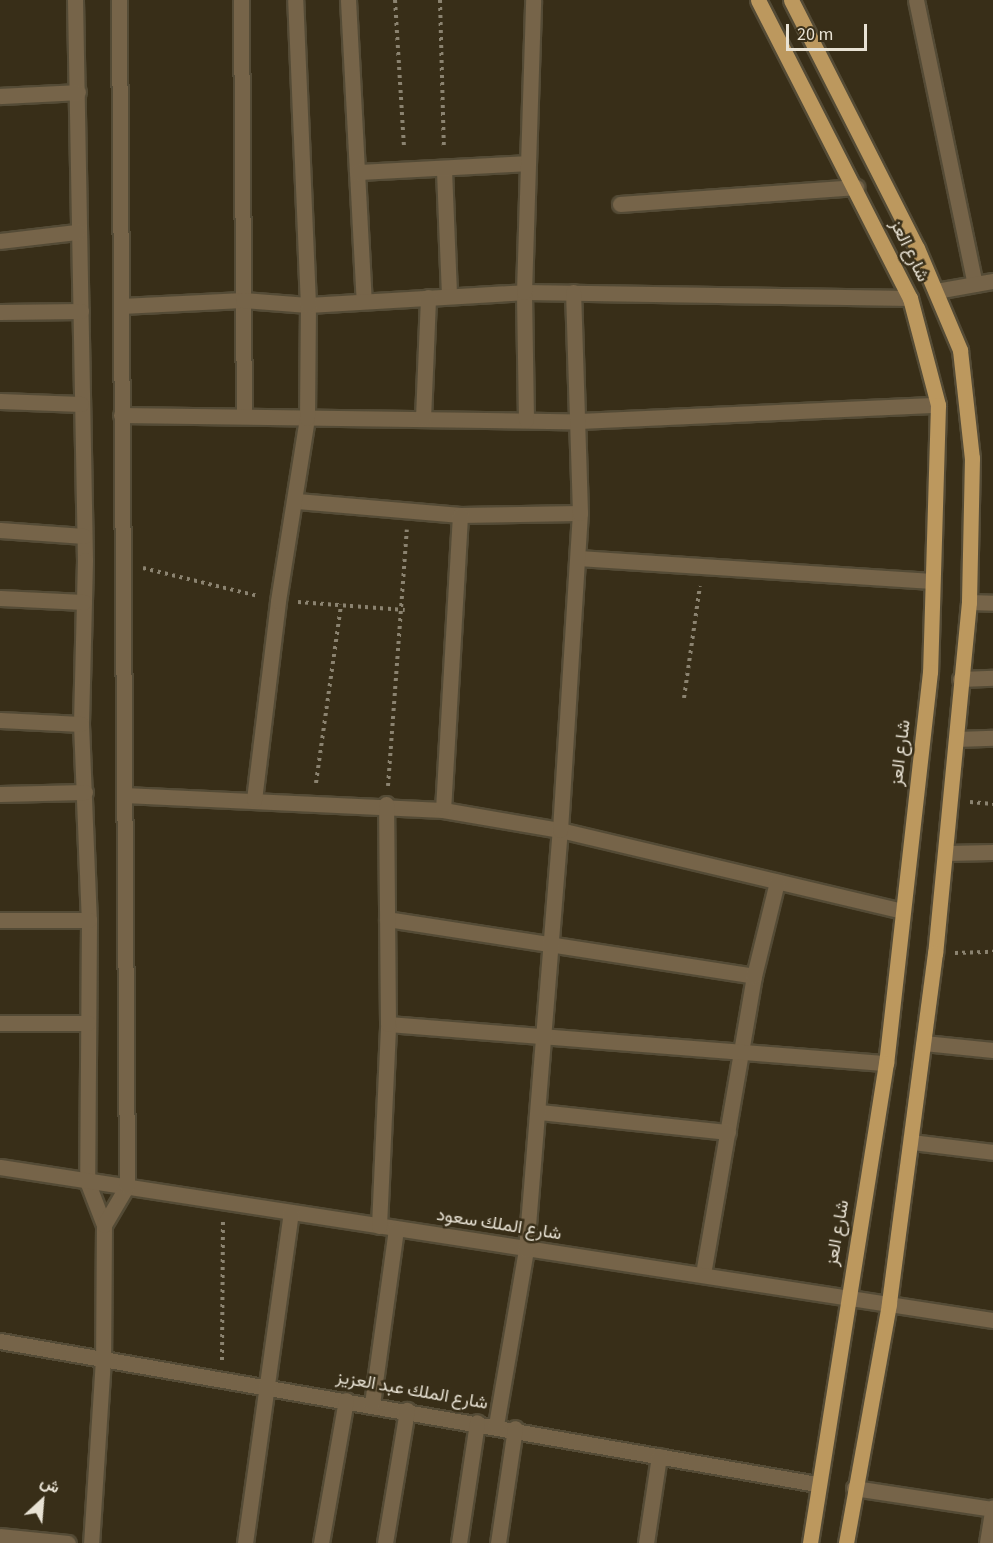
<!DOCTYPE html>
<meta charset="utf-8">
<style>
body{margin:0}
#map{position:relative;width:993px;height:1543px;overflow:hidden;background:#382e18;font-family:"Source Sans 3",Vazirmatn,sans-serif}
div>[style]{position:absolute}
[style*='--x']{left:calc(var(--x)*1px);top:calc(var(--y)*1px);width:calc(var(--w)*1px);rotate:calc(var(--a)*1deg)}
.path>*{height:4px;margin-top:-2px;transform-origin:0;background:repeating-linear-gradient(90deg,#8b8370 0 3px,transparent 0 7.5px)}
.roads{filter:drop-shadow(2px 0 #544b36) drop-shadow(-2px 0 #544b36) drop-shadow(0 2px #544b36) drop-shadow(0 -2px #544b36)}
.minor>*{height:15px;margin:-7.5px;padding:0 7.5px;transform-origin:7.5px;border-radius:7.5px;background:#766449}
.major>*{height:15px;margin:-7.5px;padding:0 7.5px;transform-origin:7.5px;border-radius:7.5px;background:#bc985e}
span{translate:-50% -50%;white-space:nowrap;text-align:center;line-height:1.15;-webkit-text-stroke:5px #382e18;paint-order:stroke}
.street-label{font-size:18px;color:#e8e2d4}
.north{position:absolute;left:12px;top:1471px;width:60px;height:60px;-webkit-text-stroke:4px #382e18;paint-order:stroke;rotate:26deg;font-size:16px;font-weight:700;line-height:24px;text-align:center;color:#e8e2d4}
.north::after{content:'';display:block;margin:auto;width:21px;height:27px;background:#e8e2d4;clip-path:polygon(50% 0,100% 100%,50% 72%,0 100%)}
.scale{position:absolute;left:786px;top:24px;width:81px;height:27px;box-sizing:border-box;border:3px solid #e8e2d4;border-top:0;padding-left:8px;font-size:18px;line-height:21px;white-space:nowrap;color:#e8e2d4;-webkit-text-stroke:4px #382e18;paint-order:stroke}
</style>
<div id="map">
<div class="path">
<div style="--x:395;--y:0;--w:149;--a:86.5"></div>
<div style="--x:440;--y:0;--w:148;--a:88.5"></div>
<div style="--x:143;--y:568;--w:118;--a:13.7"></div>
<div style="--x:298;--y:602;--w:107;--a:4.3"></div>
<div style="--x:684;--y:698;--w:113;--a:-81.9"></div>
<div style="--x:316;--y:783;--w:180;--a:-82"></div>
<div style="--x:388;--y:786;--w:257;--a:-85.8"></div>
<div style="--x:970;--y:802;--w:23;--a:5"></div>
<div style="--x:955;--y:953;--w:38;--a:-2"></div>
<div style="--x:222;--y:1360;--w:139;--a:-89.6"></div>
</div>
<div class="roads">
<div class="minor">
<div style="--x:75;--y:0;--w:560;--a:88.98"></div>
<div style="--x:85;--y:560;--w:164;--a:91.4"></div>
<div style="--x:81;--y:724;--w:196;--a:87.7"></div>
<div style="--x:89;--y:920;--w:261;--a:90.4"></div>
<div style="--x:87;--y:1181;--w:47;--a:68.9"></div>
<div style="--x:104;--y:1225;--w:134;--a:90.4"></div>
<div style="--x:103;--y:1359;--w:184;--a:93.7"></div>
<div style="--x:241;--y:0;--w:414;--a:89.6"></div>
<div style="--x:348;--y:0;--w:301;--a:87"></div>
<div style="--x:916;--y:0;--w:290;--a:78.3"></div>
<div style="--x:0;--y:96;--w:78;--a:-2.9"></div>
<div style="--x:444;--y:170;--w:125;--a:87.7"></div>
<div style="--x:357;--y:172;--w:170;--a:-3"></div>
<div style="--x:620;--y:204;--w:237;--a:-4.1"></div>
<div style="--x:0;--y:241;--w:78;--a:-6.7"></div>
<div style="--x:936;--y:291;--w:58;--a:-10"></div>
<div style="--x:121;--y:306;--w:122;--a:-2.8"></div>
<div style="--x:243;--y:300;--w:65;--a:4.4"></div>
<div style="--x:308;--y:305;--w:216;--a:-3.4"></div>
<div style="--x:524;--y:292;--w:386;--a:0.9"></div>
<div style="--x:0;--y:312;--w:81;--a:-0.7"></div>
<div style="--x:0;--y:401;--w:81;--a:2.1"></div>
<div style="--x:121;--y:415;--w:458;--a:0.8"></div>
<div style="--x:579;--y:421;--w:359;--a:-2.6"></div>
<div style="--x:423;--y:418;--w:121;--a:-87.6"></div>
<div style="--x:526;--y:420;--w:128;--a:-90.9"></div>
<div style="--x:524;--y:292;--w:292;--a:-88.2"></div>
<div style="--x:297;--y:501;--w:164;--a:4.9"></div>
<div style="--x:460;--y:515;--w:120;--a:-1"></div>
<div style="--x:0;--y:530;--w:84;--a:4.1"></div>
<div style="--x:578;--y:558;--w:355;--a:3.7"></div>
<div style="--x:0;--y:598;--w:84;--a:2.7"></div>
<div style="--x:969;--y:602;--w:24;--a:2"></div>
<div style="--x:960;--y:679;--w:33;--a:-2"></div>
<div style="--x:0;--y:720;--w:81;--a:2.8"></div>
<div style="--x:956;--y:739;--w:37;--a:-2"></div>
<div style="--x:0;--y:794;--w:85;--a:-1.3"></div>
<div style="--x:124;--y:795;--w:319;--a:2.7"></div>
<div style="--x:443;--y:810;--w:119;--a:9.7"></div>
<div style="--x:560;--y:830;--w:351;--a:13.3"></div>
<div style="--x:254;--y:800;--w:200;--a:-83.1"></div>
<div style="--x:278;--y:601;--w:185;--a:-81"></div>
<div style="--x:307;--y:418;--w:113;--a:-89.5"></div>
<div style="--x:308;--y:305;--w:305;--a:-92.4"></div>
<div style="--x:443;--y:810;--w:295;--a:-86.7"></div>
<div style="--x:946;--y:853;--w:47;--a:-1.2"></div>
<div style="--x:387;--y:919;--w:371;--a:8.8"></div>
<div style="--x:754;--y:976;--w:303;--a:99.7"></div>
<div style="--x:0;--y:920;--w:89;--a:0"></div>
<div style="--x:754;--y:976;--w:97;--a:-76.3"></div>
<div style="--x:0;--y:1023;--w:88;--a:0"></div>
<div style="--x:388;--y:1024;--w:500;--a:4.5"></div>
<div style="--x:924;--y:1043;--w:69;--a:5.8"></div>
<div style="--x:540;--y:1112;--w:189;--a:6.1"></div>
<div style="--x:912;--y:1142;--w:82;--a:7"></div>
<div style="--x:0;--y:1167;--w:1005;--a:8.76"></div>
<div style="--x:104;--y:1225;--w:45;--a:-59.5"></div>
<div style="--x:127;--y:1186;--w:1186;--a:-90.39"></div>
<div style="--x:379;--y:1226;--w:202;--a:-87.4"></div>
<div style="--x:388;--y:1024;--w:220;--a:-90.5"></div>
<div style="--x:0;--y:1341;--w:829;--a:9.93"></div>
<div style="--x:372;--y:1404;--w:177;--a:-82.2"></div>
<div style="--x:496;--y:1425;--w:178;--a:-80.3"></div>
<div style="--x:526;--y:1250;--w:421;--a:-85.4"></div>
<div style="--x:560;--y:830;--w:318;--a:-86.4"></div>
<div style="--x:580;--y:513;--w:221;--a:-91.8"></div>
<div style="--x:854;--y:1488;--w:141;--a:8.6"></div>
<div style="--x:0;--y:1536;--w:68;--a:5.9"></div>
<div style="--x:245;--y:1543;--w:334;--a:-82.1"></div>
<div style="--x:321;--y:1543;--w:145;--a:-80.1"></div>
<div style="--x:385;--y:1543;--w:135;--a:-80.6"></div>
<div style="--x:459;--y:1543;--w:122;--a:-81.5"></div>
<div style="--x:498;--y:1543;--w:116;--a:-81.6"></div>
<div style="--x:646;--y:1543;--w:88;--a:-81.5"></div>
<div style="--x:987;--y:1543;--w:36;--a:-81"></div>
</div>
<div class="major">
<div style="--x:758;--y:0;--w:335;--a:63"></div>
<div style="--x:910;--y:298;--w:111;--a:75.3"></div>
<div style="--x:938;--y:405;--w:267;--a:91.7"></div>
<div style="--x:930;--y:672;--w:393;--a:96.4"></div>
<div style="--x:886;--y:1063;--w:486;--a:99"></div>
<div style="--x:791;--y:0;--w:278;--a:63.1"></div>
<div style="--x:917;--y:248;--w:111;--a:67.1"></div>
<div style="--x:960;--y:350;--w:109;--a:83.7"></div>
<div style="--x:972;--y:458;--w:144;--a:91.2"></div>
<div style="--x:969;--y:602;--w:353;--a:95.5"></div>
<div style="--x:935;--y:953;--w:354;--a:97.5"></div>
<div style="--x:889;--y:1304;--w:243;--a:100.2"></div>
</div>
</div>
<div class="street-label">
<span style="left:909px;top:251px;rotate:64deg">شارع العز</span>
<span style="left:901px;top:753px;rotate:-83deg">شارع العز</span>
<span style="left:499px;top:1225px;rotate:9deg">شارع الملك سعود</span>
<span style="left:838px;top:1233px;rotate:-80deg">شارع العز</span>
<span style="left:412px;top:1391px;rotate:10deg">شارع الملك عبد العزيز</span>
</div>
<div class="north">ش</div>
<div class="scale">20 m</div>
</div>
